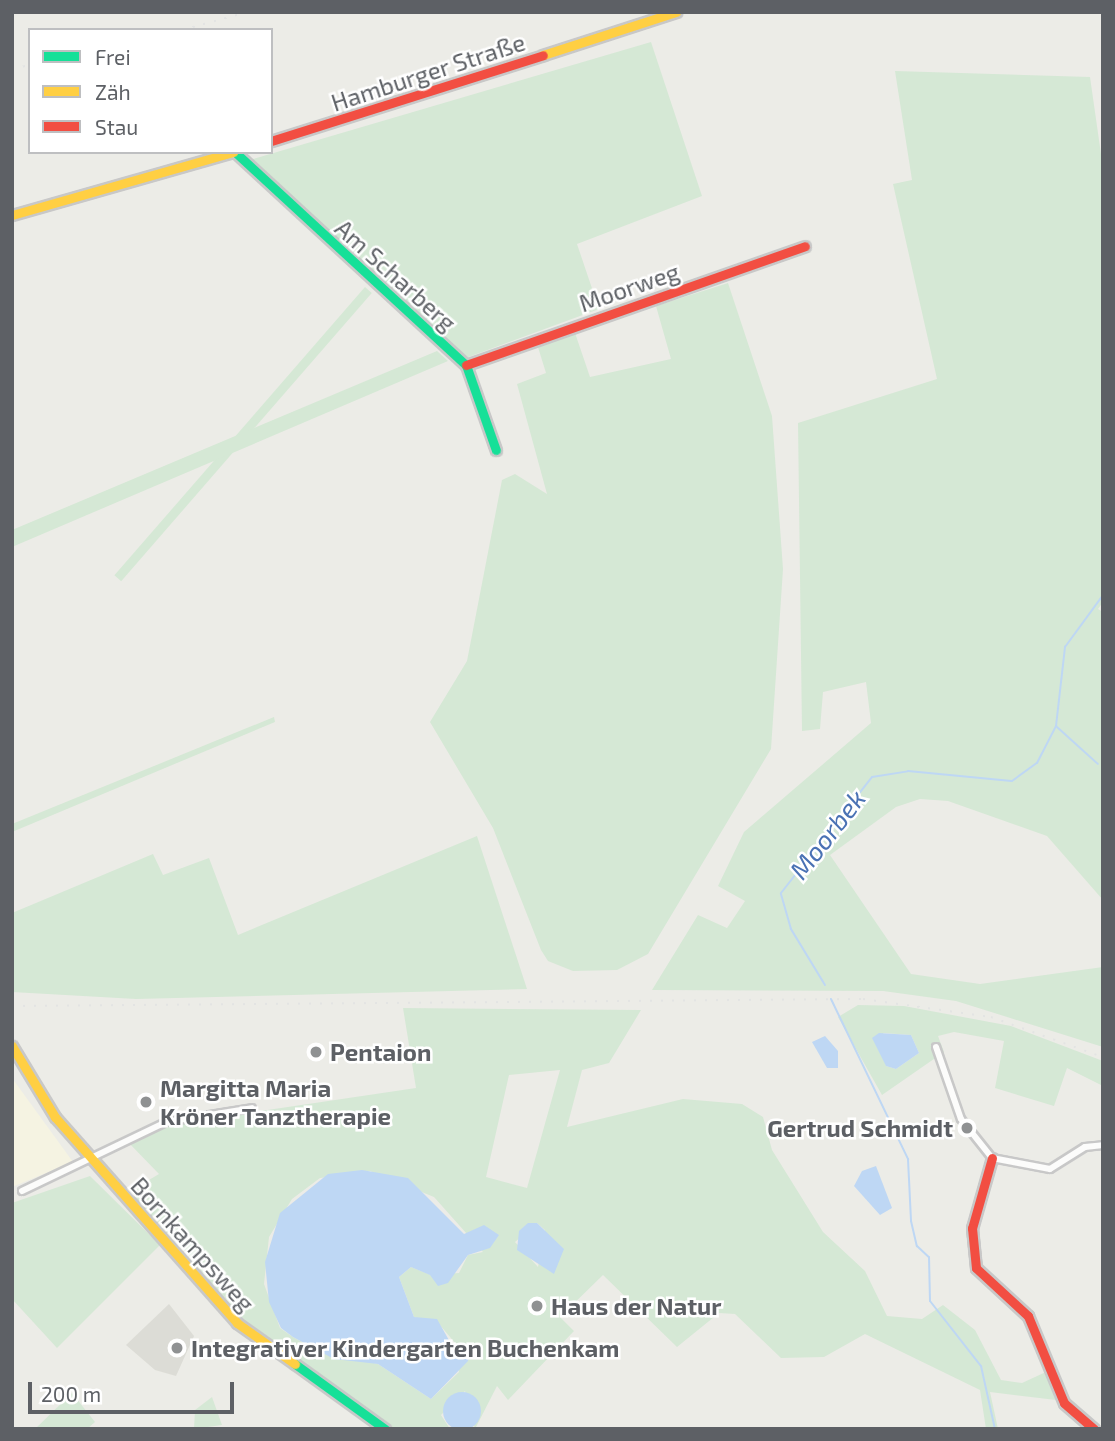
<!DOCTYPE html>
<meta charset="utf-8">
<style>
body{margin:0}
#map{position:relative;width:1115px;height:1441px;overflow:hidden;background:#ecece7;font-family:"Exo 2",sans-serif}
div>[style]{position:absolute}
[style*='--x']{left:calc(var(--x)*1px);top:calc(var(--y)*1px);width:calc(var(--w)*1px);rotate:calc(var(--a)*1deg)}
.commercial>*{inset:0;background:#f5f3e2}
.education>*{inset:0;background:#dcdcd6}
.green>*{inset:0;background:#d5e8d5;transform-origin:0 0}
.water>*{inset:0;background:#bed7f4}
.round{border-radius:50%}
.stream>*{height:2px;margin:-1px;padding:0 1px;transform-origin:1px;border-radius:1px;background:#bed7f4}
.roads{filter:drop-shadow(2px 0 #c8c8c8) drop-shadow(-2px 0 #c8c8c8) drop-shadow(0 2px #c8c8c8) drop-shadow(0 -2px #c8c8c8)}
.street>*{height:6px;margin:-3px;padding:0 3px;transform-origin:3px;border-radius:3px;background:#fcfcfb}
.fast>*{height:9px;margin:-4.5px;padding:0 4.5px;transform-origin:4.5px;border-radius:4.5px;background:#16e098}
.slow>*{height:9px;margin:-4.5px;padding:0 4.5px;transform-origin:4.5px;border-radius:4.5px;background:#ffcf43}
.jam>*{height:9px;margin:-4.5px;padding:0 4.5px;transform-origin:4.5px;border-radius:4.5px;background:#f24e42}
.rail>*{height:2px;margin-top:-1px;transform-origin:0;background:repeating-linear-gradient(90deg,#e3e4e3 0 2px,transparent 0 11px)}
.dots>*{width:19px;height:19px;translate:-50% -50%;box-sizing:border-box;border:4px solid #fff;border-radius:50%}
span{translate:-50% -50%;white-space:nowrap;text-align:center;line-height:1.15;-webkit-text-stroke:5px #fff;paint-order:stroke}
.street-label{font-size:24px;color:#5d6065}
.poi-label{font-size:24px;color:#5d6065;font-weight:700}
.left{translate:0 -50%;text-align:left}
.right{translate:-100% -50%;text-align:right}
.water-label{font-size:26px;color:#4a72b4;font-style:italic}
.frame{position:absolute;inset:0;border:14px solid #5d6065;pointer-events:none}
.legend{position:absolute;left:28px;top:28px;width:245px;height:126px;box-sizing:border-box;background:#fff;border:2px solid #bebfc1;margin:0;padding:9px 12px;list-style:none;font-size:21px;color:#5d6065}
.legend li{display:flex;align-items:center;gap:14px;height:35px}
.legend b{width:35px;border:2px solid #bebfc1}
.scale{position:absolute;left:28px;top:1382px;width:206px;height:32px;box-sizing:border-box;border:4px solid #5d6065;border-top:0;padding-left:9px;font-size:21px;line-height:24px;white-space:nowrap;color:#5d6065;-webkit-text-stroke:5px #fff;paint-order:stroke}
</style>
<div id="map">
<div class="commercial">
<div style="clip-path:polygon(12px 1078px,73px 1162px,12px 1187px)"></div>
</div>
<div class="education">
<div style="clip-path:polygon(169px 1304px,194px 1336px,176px 1376px,155px 1370px,126px 1345px)"></div>
</div>
<div class="green">
<div style="clip-path:polygon(651px 42px,702px 196px,577px 244px,599px 309px,463px 359px,243px 162px)"></div>
<div style="clip-path:polygon(895px 71px,1090px 77px,1103px 168px,1103px 602px,1098px 609px,1103px 612px,1103px 900px,1047px 836px,948px 801px,920px 799px,896px 807px,830px 855px,911px 974px,980px 984px,1103px 967px,1103px 1047px,956px 1001px,883px 991px,652px 990px,698px 915px,727px 928px,745px 901px,718px 886px,744px 832px,871px 723px,866px 682px,823px 692px,820px 729px,802px 731px,798px 423px,937px 379px,893px 184px,912px 180px)"></div>
<div style="clip-path:polygon(728px 283px,772px 416px,783px 569px,771px 749px,648px 954px,617px 970px,573px 971px,548px 961px,541px 950px,493px 828px,430px 722px,467px 661px,502px 480px,515px 474px,547px 494px,517px 384px,546px 373px,537px 344px,574px 330px,590px 377px,671px 359px,656px 306px)"></div>
<div style="left:365px;top:287px;width:9px;height:382px;rotate:41deg"></div>
<div style="clip-path:polygon(437px 351px,448px 361px,12px 547px,12px 530px)"></div>
<div style="clip-path:polygon(274px 717px,275px 722px,12px 832px,12px 824px)"></div>
<div style="clip-path:polygon(477px 836px,527px 989px,136px 999px,12px 992px,12px 913px,153px 854px,163px 875px,209px 858px,238px 935px)"></div>
<div style="clip-path:polygon(evenodd,858px 1005px,904px 1006px,1011px 1026px,1103px 1061px,1103px 1086px,1067px 1068px,1054px 1106px,995px 1088px,1004px 1041px,954px 1032px,938px 1036px,944px 1052px,882px 1095px,838px 1017px,858px 1005px,883px 1033px,911px 1035px,919px 1053px,896px 1069px,886px 1066px,883px 1033px)"></div>
<div style="clip-path:polygon(evenodd,403px 1008px,641px 1010px,609px 1063px,582px 1070px,567px 1127px,683px 1099px,742px 1104px,763px 1117px,772px 1150px,823px 1232px,865px 1271px,887px 1316px,922px 1319px,943px 1305px,975px 1330px,1001px 1380px,1022px 1383px,1048px 1371px,1056px 1400px,990px 1392px,998px 1429px,986px 1429px,980px 1390px,865px 1334px,824px 1357px,781px 1358px,735px 1314px,719px 1313px,677px 1347px,603px 1275px,560px 1317px,574px 1331px,508px 1400px,497px 1386px,475px 1429px,465px 1391px,441px 1415px,450px 1429px,395px 1429px,362px 1410px,239px 1321px,189px 1255px,127px 1193px,159px 1174px,127px 1141px,179px 1123px,416px 1088px,403px 1008px,560px 1070px,527px 1188px,486px 1177px,509px 1075px,560px 1070px,403px 1008px,370px 1171px,434px 1197px,483px 1252px,468px 1255px,459px 1273px,431px 1275px,411px 1267px,399px 1277px,414px 1317px,439px 1324px,456px 1344px,459px 1372px,431px 1399px,378px 1364px,316px 1350px,293px 1337px,280px 1328px,264px 1284px,269px 1237px,292px 1199px,320px 1178px,370px 1171px,403px 1008px,537px 1223px,545px 1230px,538px 1267px,515px 1242px,537px 1223px)"></div>
<div style="clip-path:polygon(90px 1176px,160px 1245px,57px 1348px,12px 1299px,12px 1203px)"></div>
<div style="clip-path:polygon(72px 1393px,95px 1422px,87px 1429px,35px 1429px)"></div>
<div style="clip-path:polygon(212px 1397px,222px 1425px,194px 1429px,195px 1410px)"></div>
</div>
<div class="water">
<div style="clip-path:polygon(879px 1033px,911px 1035px,919px 1053px,896px 1069px,886px 1066px,872px 1038px)"></div>
<div style="clip-path:polygon(825px 1036px,838px 1051px,838px 1068px,827px 1068px,812px 1042px)"></div>
<div style="clip-path:polygon(876px 1166px,892px 1208px,880px 1215px,854px 1186px,862px 1171px)"></div>
<div style="clip-path:polygon(362px 1170px,408px 1178px,464px 1234px,484px 1225px,499px 1235px,490px 1248px,468px 1255px,448px 1283px,438px 1286px,430px 1275px,411px 1267px,399px 1277px,414px 1317px,437px 1319px,450px 1342px,470px 1351px,468px 1361px,431px 1399px,378px 1364px,334px 1359px,293px 1337px,281px 1328px,269px 1302px,265px 1262px,280px 1213px,328px 1174px)"></div>
<div style="clip-path:polygon(528px 1223px,537px 1223px,564px 1249px,554px 1274px,517px 1250px,519px 1231px)"></div>
<div class="round" style="left:443px;top:1392px;width:38px;height:38px"></div>
</div>
<div class="stream">
<div style="--x:1057;--y:727;--w:55;--a:42.1"></div>
<div style="--x:825;--y:985;--w:66;--a:-121.3"></div>
<div style="--x:791;--y:929;--w:37;--a:-106"></div>
<div style="--x:781;--y:893;--w:147;--a:-51.9"></div>
<div style="--x:872;--y:777;--w:36;--a:-9"></div>
<div style="--x:908;--y:771;--w:104;--a:5.5"></div>
<div style="--x:1012;--y:781;--w:31;--a:-36"></div>
<div style="--x:1037;--y:763;--w:42;--a:-62.8"></div>
<div style="--x:1056;--y:726;--w:80;--a:-83.5"></div>
<div style="--x:1065;--y:647;--w:64;--a:-53.8"></div>
<div style="--x:831;--y:999;--w:178;--a:64.3"></div>
<div style="--x:908;--y:1159;--w:62;--a:87.2"></div>
<div style="--x:911;--y:1221;--w:26;--a:77"></div>
<div style="--x:917;--y:1246;--w:16;--a:43"></div>
<div style="--x:929;--y:1257;--w:44;--a:88.7"></div>
<div style="--x:930;--y:1301;--w:83;--a:51.9"></div>
<div style="--x:981;--y:1366;--w:65;--a:77.5"></div>
</div>
<div class="roads">
<div class="street">
<div style="--x:936;--y:1047;--w:76;--a:70.9"></div>
<div style="--x:961;--y:1119;--w:50;--a:51.5"></div>
<div style="--x:992;--y:1158;--w:59;--a:10.7"></div>
<div style="--x:1050;--y:1169;--w:41;--a:-32.2"></div>
<div style="--x:1085;--y:1147;--w:18;--a:-6"></div>
<div style="--x:22;--y:1191;--w:160;--a:-25.6"></div>
<div style="--x:166;--y:1122;--w:87;--a:-9.2"></div>
</div>
<div class="fast">
<div style="--x:235;--y:152;--w:314;--a:42.7"></div>
<div style="--x:466;--y:365;--w:90;--a:70.6"></div>
<div style="--x:295;--y:1364;--w:111;--a:35.8"></div>
</div>
<div class="slow">
<div style="--x:543;--y:55;--w:140;--a:-17.9"></div>
<div style="--x:12;--y:215;--w:230;--a:-15.9"></div>
<div style="--x:12;--y:1046;--w:83;--a:58.8"></div>
<div style="--x:55;--y:1117;--w:275;--a:48.5"></div>
<div style="--x:237;--y:1323;--w:71;--a:35.3"></div>
</div>
<div class="jam">
<div style="--x:271;--y:141;--w:285;--a:-17.5"></div>
<div style="--x:466;--y:365;--w:359;--a:-19.3"></div>
<div style="--x:992;--y:1158;--w:73;--a:105.9"></div>
<div style="--x:972;--y:1228;--w:40;--a:84.3"></div>
<div style="--x:976;--y:1268;--w:71;--a:42.7"></div>
<div style="--x:1028;--y:1316;--w:94;--a:67.5"></div>
<div style="--x:1064;--y:1403;--w:40;--a:41"></div>
</div>
</div>
<div class="rail">
<div style="--x:182;--y:30;--w:68;--a:-15.3"></div>
<div style="--x:12;--y:69;--w:18;--a:-13"></div>
<div style="--x:12;--y:1006;--w:851;--a:-0.47"></div>
<div style="--x:863;--y:999;--w:129;--a:8"></div>
<div style="--x:991;--y:1017;--w:119;--a:19.7"></div>
</div>
<div class="dots">
<div style="left:316px;top:1052px;background:#8f9192"></div>
<div style="left:146px;top:1102px;background:#8f9192"></div>
<div style="left:967px;top:1128px;background:#8f9192"></div>
<div style="left:537px;top:1306px;background:#8f9192"></div>
<div style="left:177px;top:1348px;background:#8f9192"></div>
</div>
<div class="street-label">
<span style="left:428px;top:72px;rotate:-18deg">Hamburger Straße</span>
<span style="left:396px;top:275px;rotate:42deg">Am Scharberg</span>
<span style="left:629px;top:287px;rotate:-19deg">Moorweg</span>
<span style="left:193px;top:1244px;rotate:48deg">Bornkampsweg</span>
</div>
<div class="poi-label">
<span class="left" style="left:330px;top:1052px">Pentaion</span>
<span class="left" style="left:160px;top:1102px">Margitta Maria<br>Kröner Tanztherapie</span>
<span class="right" style="left:953px;top:1128px">Gertrud Schmidt</span>
<span class="left" style="left:551px;top:1306px">Haus der Natur</span>
<span class="left" style="left:191px;top:1348px">Integrativer Kindergarten Buchenkam</span>
</div>
<div class="water-label">
<span style="left:827px;top:834px;rotate:-52deg">Moorbek</span>
</div>
<div class="frame"></div>
<ul class="legend">
<li><b style="height:9px;background:#16e098"></b>Frei</li>
<li><b style="height:9px;background:#ffcf43"></b>Zäh</li>
<li><b style="height:9px;background:#f24e42"></b>Stau</li>
</ul>
<div class="scale">200 m</div>
</div>
